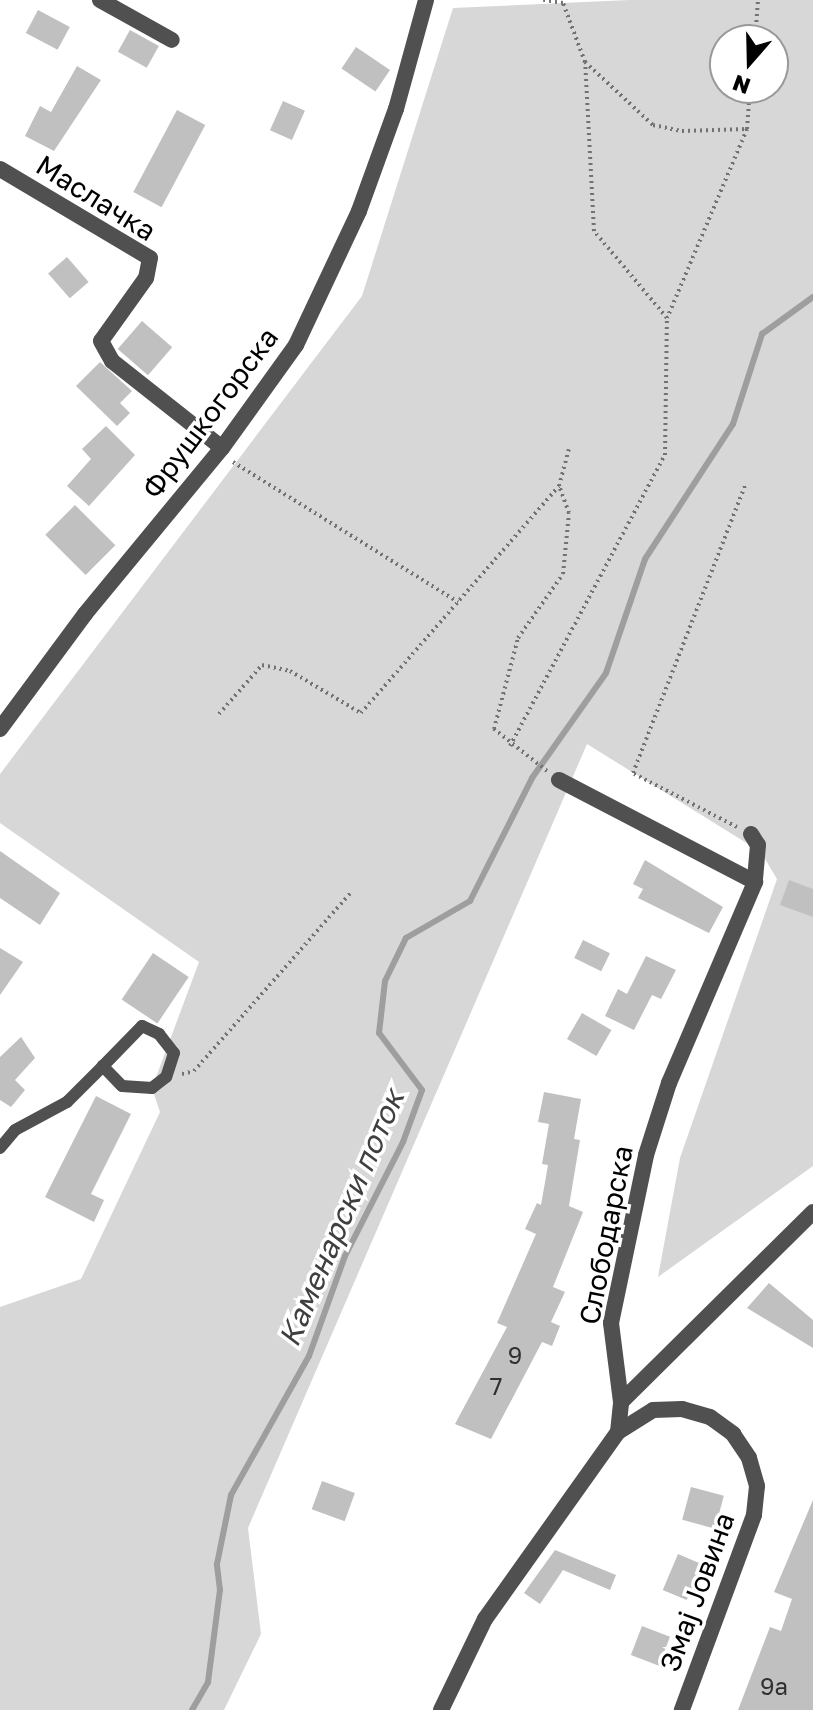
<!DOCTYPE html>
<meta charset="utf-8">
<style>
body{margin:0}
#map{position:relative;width:813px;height:1710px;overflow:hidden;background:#fff;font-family:"Golos Text",sans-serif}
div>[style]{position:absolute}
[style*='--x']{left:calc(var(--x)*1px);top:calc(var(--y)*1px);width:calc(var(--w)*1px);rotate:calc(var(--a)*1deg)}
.green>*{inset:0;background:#d7d7d7}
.stream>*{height:6px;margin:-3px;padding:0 3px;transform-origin:3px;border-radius:3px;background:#9e9e9e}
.building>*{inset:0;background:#c0c0c0;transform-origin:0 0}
.path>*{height:4px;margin-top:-2px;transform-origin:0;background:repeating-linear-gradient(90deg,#727272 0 2px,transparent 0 6px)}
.service>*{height:12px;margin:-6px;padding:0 6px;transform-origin:6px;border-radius:6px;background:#505050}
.minor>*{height:16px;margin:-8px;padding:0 8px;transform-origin:8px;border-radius:8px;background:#505050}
.tertiary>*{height:16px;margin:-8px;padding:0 8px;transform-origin:8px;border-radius:8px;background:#505050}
span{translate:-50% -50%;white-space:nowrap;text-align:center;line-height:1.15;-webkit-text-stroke:7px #fff;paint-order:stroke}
.number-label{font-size:24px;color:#303030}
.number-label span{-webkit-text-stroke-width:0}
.street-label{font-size:28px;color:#000}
.water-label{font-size:30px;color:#3f3f3f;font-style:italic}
.north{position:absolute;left:709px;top:24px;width:80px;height:80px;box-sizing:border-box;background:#fff;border:2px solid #999;border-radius:50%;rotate:200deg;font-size:22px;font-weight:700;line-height:32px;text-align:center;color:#000}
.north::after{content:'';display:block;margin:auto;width:28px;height:36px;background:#000;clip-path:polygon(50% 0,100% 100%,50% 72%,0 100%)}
</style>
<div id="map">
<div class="green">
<div style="clip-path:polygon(evenodd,629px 0,813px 0,813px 1166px,658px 1277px,680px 1158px,777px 879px,761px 852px,587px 744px,248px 1528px,261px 1634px,224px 1710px,0 1710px,0 1307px,81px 1279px,160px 1112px,152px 1088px,199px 962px,0 823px,0 774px,362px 296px,453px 8px,629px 0,725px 40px,773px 40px,773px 88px,725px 88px,725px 40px)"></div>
</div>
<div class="stream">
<div style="--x:192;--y:1710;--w:32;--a:-60"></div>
<div style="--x:208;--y:1682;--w:93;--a:-82.6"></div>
<div style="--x:220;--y:1590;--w:26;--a:-97"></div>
<div style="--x:217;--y:1564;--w:70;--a:-78.5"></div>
<div style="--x:231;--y:1495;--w:159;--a:-60.7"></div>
<div style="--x:309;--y:1356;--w:106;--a:-70.2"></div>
<div style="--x:345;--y:1256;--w:128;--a:-63"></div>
<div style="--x:403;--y:1142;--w:55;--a:-69.9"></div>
<div style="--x:422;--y:1090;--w:71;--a:-127"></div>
<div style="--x:379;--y:1033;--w:52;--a:-83.4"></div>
<div style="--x:385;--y:981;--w:48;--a:-64"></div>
<div style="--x:406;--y:938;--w:74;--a:-30"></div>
<div style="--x:470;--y:901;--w:138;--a:-63.2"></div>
<div style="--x:532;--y:778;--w:128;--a:-54.8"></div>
<div style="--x:606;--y:673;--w:120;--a:-71.1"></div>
<div style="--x:645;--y:559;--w:161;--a:-56.9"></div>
<div style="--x:733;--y:424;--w:95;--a:-72.1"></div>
<div style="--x:762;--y:334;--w:63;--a:-36"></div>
</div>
<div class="building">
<div style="left:38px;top:10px;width:36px;height:26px;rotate:28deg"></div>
<div style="left:130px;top:30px;width:33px;height:25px;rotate:29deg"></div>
<div style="left:356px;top:47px;width:41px;height:26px;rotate:34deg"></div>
<div style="clip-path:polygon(77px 66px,101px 80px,54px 151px,25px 136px,40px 106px,51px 112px)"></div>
<div style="left:283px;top:101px;width:24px;height:32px;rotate:24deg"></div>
<div style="left:177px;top:110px;width:32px;height:93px;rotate:28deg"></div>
<div style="left:67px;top:257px;width:33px;height:25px;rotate:49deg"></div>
<div style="left:142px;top:321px;width:40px;height:37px;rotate:41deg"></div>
<div style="clip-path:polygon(100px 362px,132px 391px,120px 403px,130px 413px,117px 426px,76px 386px)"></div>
<div style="clip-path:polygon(106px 426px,135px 455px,89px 506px,67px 486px,91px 459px,82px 449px)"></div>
<div style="left:75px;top:505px;width:57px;height:42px;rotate:45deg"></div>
<div style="clip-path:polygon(0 851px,60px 893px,40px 925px,0 898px)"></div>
<div style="clip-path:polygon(645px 860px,723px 907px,709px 933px,638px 898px,643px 889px,633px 884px)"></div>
<div style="clip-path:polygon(789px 880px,813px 889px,813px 917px,780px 905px)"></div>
<div style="left:583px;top:940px;width:30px;height:20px;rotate:26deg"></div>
<div style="clip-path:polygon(0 948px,23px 962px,0 995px)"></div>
<div style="left:153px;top:953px;width:43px;height:56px;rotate:34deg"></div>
<div style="clip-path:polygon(646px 956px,676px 970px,661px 999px,652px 995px,634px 1030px,605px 1016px,618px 989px,627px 994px)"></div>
<div style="left:582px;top:1013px;width:34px;height:30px;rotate:30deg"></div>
<div style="clip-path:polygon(21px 1037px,35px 1058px,15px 1080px,25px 1090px,11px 1107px,0 1100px,0 1057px)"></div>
<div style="clip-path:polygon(544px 1092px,581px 1099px,574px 1139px,580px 1140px,569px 1206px,583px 1212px,553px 1287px,565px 1292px,551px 1322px,560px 1326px,552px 1346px,542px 1342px,491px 1439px,455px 1424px,507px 1327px,497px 1323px,536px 1234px,525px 1229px,537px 1203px,541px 1205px,548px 1165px,542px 1164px,549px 1124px,538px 1122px)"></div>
<div style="clip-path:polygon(96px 1096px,131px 1114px,91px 1194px,104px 1200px,94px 1222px,45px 1197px)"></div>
<div style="clip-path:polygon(769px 1283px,813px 1320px,813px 1348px,747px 1308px)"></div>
<div style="left:322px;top:1481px;width:35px;height:30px;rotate:20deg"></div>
<div style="left:691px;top:1487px;width:34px;height:34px;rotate:15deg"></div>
<div style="clip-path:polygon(813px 1500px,813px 1710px,738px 1710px,770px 1627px,781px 1631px,792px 1599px,774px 1592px)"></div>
<div style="clip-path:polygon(555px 1550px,616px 1575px,610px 1590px,563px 1570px,540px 1604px,524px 1593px)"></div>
<div style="left:678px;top:1554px;width:26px;height:39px;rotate:23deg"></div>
<div style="left:642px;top:1626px;width:30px;height:31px;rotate:21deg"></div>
</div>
<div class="path">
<div style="--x:755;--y:40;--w:40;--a:-85.7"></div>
<div style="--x:585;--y:62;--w:93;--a:42.8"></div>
<div style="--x:653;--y:125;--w:30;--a:12"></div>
<div style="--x:682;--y:131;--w:65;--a:-1.8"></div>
<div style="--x:747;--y:129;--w:205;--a:112.9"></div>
<div style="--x:747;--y:129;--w:41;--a:-85.8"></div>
<div style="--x:233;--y:462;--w:265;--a:31.9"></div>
<div style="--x:219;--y:714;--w:65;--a:-48.7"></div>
<div style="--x:262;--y:665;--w:29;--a:12"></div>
<div style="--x:290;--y:671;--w:82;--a:30.6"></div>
<div style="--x:361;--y:713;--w:301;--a:-48.9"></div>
<div style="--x:510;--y:746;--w:330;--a:-62"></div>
<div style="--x:665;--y:455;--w:137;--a:-89.2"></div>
<div style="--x:667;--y:318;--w:114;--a:-130"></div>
<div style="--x:594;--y:231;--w:169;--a:-93"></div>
<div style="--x:585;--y:62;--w:63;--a:-110.4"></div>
<div style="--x:563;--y:3;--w:20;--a:-171"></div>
<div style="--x:547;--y:771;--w:68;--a:-141.6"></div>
<div style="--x:494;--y:729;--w:94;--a:-75.2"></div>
<div style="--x:518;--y:638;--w:78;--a:-54.9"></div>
<div style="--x:563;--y:574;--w:61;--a:-84.4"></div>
<div style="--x:569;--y:513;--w:29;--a:-110"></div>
<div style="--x:559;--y:486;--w:38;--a:-75"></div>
<div style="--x:737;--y:827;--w:117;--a:-152.6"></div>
<div style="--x:633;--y:773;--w:309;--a:-68.7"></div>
<div style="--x:182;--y:1074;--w:12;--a:-14"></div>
<div style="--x:194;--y:1071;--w:238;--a:-48.7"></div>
</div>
<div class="service">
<div style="--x:0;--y:1148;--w:23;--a:-50"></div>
<div style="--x:15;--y:1130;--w:59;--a:-28.3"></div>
<div style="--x:67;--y:1102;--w:51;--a:-45"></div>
<div style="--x:103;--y:1066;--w:56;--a:-45.7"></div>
<div style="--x:142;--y:1026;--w:19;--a:25"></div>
<div style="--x:159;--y:1034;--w:24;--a:52"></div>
<div style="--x:174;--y:1053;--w:25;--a:108"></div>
<div style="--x:166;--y:1077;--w:18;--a:142"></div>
<div style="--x:152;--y:1088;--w:30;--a:-176"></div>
<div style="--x:122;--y:1086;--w:28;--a:-134"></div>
</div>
<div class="minor">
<div style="--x:100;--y:0;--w:82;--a:29.1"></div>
<div style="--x:0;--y:169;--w:174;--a:30.7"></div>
<div style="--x:150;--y:258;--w:20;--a:101"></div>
<div style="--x:146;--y:278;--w:77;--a:125.5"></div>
<div style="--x:101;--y:341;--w:23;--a:61"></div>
<div style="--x:112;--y:361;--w:140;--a:38.3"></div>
<div style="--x:751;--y:834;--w:13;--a:58"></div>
<div style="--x:758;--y:845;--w:37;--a:95"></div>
<div style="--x:621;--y:1402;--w:270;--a:-44.7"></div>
<div style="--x:618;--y:1432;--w:41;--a:-32.2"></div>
<div style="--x:653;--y:1410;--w:29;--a:-2"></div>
<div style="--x:682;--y:1409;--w:29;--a:16"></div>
<div style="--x:710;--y:1417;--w:29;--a:36"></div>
<div style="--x:733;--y:1434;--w:29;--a:56"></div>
<div style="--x:749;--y:1458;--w:29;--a:74"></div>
<div style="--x:757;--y:1486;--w:29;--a:96"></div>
<div style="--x:754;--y:1515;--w:208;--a:110.3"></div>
<div style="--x:441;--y:1710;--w:101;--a:-64.2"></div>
<div style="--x:485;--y:1619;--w:229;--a:-54.6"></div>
<div style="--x:618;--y:1432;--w:30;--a:-84"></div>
<div style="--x:621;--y:1402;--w:80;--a:-97.2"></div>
<div style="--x:611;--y:1323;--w:172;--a:-78.2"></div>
<div style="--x:646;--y:1155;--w:76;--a:-72.3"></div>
<div style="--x:669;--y:1083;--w:219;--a:-66.8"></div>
<div style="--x:755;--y:882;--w:221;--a:-152.5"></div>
</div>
<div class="tertiary">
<div style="--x:0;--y:729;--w:143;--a:-53.5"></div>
<div style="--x:85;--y:614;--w:215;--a:-50.5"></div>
<div style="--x:222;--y:448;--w:127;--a:-54.3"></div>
<div style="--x:296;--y:345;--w:148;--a:-64.8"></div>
<div style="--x:359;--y:211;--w:109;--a:-70.1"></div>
<div style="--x:396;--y:109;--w:113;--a:-74.6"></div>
</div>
<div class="number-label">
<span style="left:515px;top:1355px">9</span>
<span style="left:496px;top:1386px">7</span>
<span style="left:774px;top:1686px">9a</span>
</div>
<div class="street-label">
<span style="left:96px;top:198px;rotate:32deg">Маслачка</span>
<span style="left:210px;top:413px;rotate:-53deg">Фрушкогорска</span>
<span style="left:606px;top:1235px;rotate:-79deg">Слободарска</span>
<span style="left:697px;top:1592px;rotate:-70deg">Змај Јовина</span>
</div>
<div class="water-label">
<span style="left:341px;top:1218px;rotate:-67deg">Каменарски поток</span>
</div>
<div class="north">N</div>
</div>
